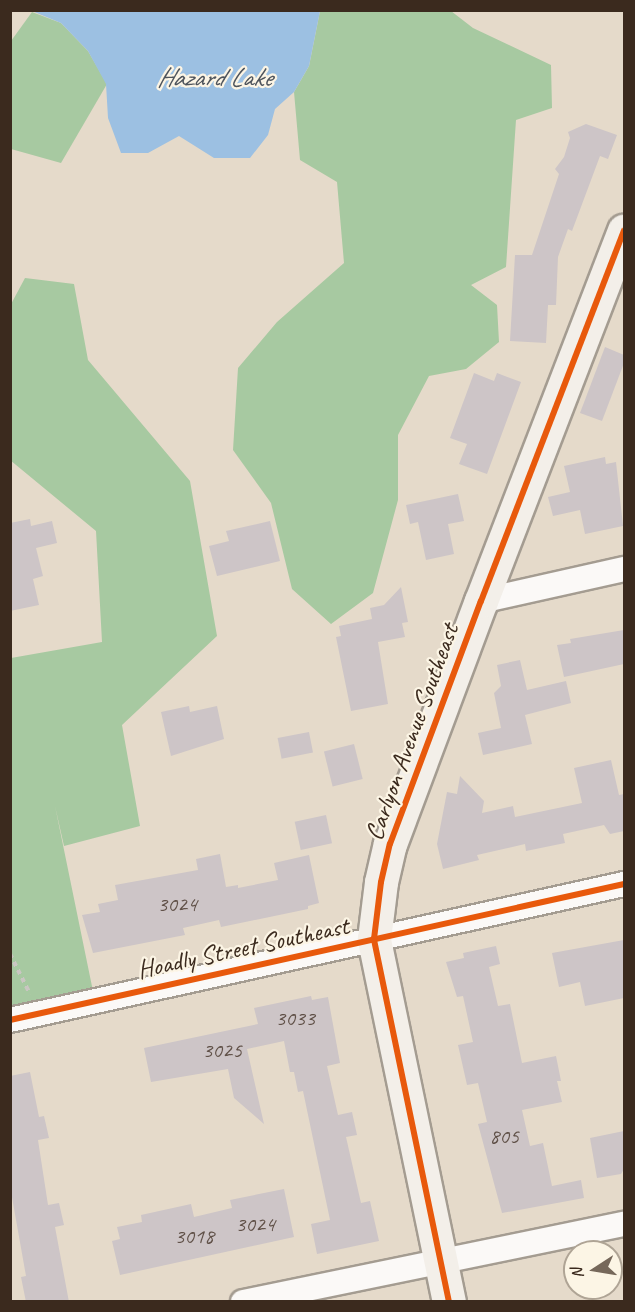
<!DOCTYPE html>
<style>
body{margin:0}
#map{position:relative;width:635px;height:1312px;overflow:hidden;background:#e5daca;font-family:Caveat,sans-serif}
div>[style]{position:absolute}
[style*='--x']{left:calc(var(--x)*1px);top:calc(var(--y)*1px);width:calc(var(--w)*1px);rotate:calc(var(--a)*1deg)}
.forest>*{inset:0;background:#a7c9a1}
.water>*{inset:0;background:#9cc0e2}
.building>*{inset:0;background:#cdc5c7;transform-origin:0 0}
.path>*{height:4px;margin-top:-2px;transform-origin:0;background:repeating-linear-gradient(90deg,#cac6c2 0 4.5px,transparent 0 9px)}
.roads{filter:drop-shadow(2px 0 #a49c91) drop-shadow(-2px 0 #a49c91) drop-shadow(0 2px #a49c91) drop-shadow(0 -2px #a49c91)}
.street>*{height:24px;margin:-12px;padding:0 12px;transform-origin:12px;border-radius:12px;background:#fbf9f7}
.secondary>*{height:33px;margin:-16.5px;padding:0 16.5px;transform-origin:16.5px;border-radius:16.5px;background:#f3efe9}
.cycleway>*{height:6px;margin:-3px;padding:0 3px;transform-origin:3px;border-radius:3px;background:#e8590c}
span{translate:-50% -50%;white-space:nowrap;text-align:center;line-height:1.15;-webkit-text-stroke:4.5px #fcf5e5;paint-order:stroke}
.number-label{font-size:22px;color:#605148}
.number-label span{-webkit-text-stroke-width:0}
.street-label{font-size:26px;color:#3b2a1e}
.water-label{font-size:27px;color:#4e545c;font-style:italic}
.frame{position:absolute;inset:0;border:12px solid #3b2a1e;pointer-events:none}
.north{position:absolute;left:563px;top:1240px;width:60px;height:60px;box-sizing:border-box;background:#fcf5e5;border:2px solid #afa495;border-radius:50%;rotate:258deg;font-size:16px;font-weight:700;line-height:24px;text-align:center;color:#3b2a1e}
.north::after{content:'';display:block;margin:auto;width:21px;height:27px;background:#76685a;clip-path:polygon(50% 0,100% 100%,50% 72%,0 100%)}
</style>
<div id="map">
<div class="forest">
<div style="clip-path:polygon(320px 11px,451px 11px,473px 28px,551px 65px,552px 108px,516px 120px,506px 267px,471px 285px,497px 305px,499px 342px,466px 369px,429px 376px,398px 435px,398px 500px,373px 593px,331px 624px,292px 589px,271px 503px,233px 450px,238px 368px,277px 322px,344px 263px,337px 182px,300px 160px,294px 92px,309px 66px)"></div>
<div style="clip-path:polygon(32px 12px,61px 23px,88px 51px,107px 84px,61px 163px,11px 149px,11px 41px)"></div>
<div style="clip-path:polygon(25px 278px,74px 284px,88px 360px,190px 481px,217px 636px,122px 725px,140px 826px,64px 846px,55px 806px,95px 1001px,11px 1020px,11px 658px,102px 642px,96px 531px,10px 460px,10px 306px)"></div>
</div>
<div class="water">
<div style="clip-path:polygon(32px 11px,32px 10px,320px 11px,309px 66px,294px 92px,275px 109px,268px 135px,250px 158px,214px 158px,179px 136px,148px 153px,121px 153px,108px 118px,106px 84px,88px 51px,61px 23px)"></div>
</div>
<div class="building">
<div style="clip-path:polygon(586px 124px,617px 135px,608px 159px,600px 156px,572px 231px,568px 229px,558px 257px,556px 305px,548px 305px,546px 343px,510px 341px,515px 255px,532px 255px,559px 174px,555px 169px,564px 157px,570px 138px,568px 132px)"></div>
<div style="clip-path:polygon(605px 347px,624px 355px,624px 363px,602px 421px,580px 413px)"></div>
<div style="clip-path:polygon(474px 373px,494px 381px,497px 373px,521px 382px,487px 474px,459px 464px,467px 444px,450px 438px)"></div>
<div style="clip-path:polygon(605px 457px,606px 464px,616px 462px,623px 526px,585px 534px,580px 510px,553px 516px,548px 497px,570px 492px,564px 466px)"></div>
<div style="clip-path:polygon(458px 494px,464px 521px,448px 524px,454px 554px,426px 560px,418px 522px,410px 524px,406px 505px)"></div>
<div style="clip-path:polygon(30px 519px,31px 526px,52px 521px,57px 543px,36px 548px,43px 576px,33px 579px,39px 605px,10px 611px,10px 523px)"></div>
<div style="clip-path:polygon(270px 521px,280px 561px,217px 576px,209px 546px,229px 541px,226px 531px)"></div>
<div style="clip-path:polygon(401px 587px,408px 622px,402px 623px,405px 637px,378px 642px,388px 704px,351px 711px,336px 637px,341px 636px,339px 626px,372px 619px,370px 608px,384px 605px)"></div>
<div style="clip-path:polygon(624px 630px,624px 664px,564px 677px,557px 645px,571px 643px,570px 639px)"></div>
<div style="clip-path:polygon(520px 660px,527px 690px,566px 681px,571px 703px,525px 715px,532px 744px,483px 755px,478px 733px,501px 728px,494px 693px,501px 686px,497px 665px)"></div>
<div style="clip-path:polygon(189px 706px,190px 712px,217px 706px,224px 739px,171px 756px,161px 712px)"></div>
<div style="left:309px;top:732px;width:21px;height:32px;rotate:79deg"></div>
<div style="left:354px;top:744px;width:36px;height:31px;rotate:76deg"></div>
<div style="clip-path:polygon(611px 760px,619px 795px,624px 794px,624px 831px,610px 834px,604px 825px,563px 834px,565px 843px,526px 851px,525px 844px,477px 855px,479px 860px,443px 869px,437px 844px,447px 792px,457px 794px,460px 776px,484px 801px,482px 813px,513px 806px,515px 817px,582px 803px,574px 768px)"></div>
<div style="left:326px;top:815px;width:29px;height:32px;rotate:78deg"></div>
<div style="clip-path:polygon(220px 854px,226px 887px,238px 885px,238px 888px,278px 880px,274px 863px,309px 855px,319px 903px,308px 906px,308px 909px,221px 927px,219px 920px,183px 928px,185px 935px,93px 953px,82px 915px,100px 912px,98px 904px,118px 900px,115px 885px,198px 870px,196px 859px)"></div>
<div style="clip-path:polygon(624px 940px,624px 998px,585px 1006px,580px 982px,559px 987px,552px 953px)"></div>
<div style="clip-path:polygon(496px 946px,500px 964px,489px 967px,498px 1006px,510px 1004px,522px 1063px,556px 1056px,561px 1081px,557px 1081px,562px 1102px,522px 1110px,530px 1146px,543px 1143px,552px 1186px,581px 1180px,584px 1198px,502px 1213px,478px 1124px,487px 1122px,478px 1083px,467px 1085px,458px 1045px,473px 1042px,463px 996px,457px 997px,446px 962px,464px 958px,463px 953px)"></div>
<div style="clip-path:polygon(311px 996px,312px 1000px,328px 997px,340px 1063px,327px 1066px,338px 1115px,352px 1112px,357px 1135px,346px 1137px,361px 1203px,370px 1201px,379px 1241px,317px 1254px,311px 1224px,330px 1220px,303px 1091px,298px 1092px,294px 1072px,290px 1072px,284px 1041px,247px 1049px,264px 1124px,234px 1098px,228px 1069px,151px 1082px,144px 1048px,258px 1024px,254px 1008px)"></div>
<div style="clip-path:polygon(30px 1072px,39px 1117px,44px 1116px,49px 1138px,38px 1140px,48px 1205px,59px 1203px,64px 1225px,55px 1227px,69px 1302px,26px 1302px,21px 1277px,26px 1276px,10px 1186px,10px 1076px)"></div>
<div style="clip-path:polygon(624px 1131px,624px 1169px,621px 1174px,597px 1178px,590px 1138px)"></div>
<div style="clip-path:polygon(284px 1189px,294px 1237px,120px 1275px,112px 1241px,120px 1239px,117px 1227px,142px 1222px,141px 1215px,191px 1204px,194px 1217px,232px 1208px,230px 1200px)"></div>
</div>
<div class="path">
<div style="--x:10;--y:954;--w:45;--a:63.4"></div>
</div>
<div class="roads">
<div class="street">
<div style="--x:481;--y:601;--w:147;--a:-12.6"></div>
<div style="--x:10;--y:1020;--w:629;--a:-12.49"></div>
<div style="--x:243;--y:1302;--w:389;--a:-11.6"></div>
</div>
<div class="secondary">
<div style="--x:449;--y:1302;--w:371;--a:-101.7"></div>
<div style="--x:374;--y:939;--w:57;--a:-83"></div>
<div style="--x:381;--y:882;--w:39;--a:-77"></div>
<div style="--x:390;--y:844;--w:259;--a:-69.5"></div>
<div style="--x:481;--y:601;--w:397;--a:-68.9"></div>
</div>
</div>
<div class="cycleway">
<div style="--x:10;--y:1020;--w:629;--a:-12.49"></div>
<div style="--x:449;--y:1302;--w:371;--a:-101.7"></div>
<div style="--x:374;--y:939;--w:57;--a:-83"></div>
<div style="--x:381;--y:882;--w:39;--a:-77"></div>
<div style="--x:390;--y:844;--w:259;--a:-69.5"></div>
<div style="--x:481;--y:601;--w:397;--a:-68.9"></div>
</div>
<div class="number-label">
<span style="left:177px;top:905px">3024</span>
<span style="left:295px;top:1019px">3033</span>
<span style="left:222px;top:1051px">3025</span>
<span style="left:504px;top:1137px">805</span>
<span style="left:255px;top:1225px">3024</span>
<span style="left:194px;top:1237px">3018</span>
</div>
<div class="street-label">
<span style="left:412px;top:732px;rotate:-70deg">Carlyon Avenue Southeast</span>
<span style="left:243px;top:948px;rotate:-12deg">Hoadly Street Southeast</span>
</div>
<div class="water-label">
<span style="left:214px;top:78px">Hazard Lake</span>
</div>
<div class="frame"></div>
<div class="north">N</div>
</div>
